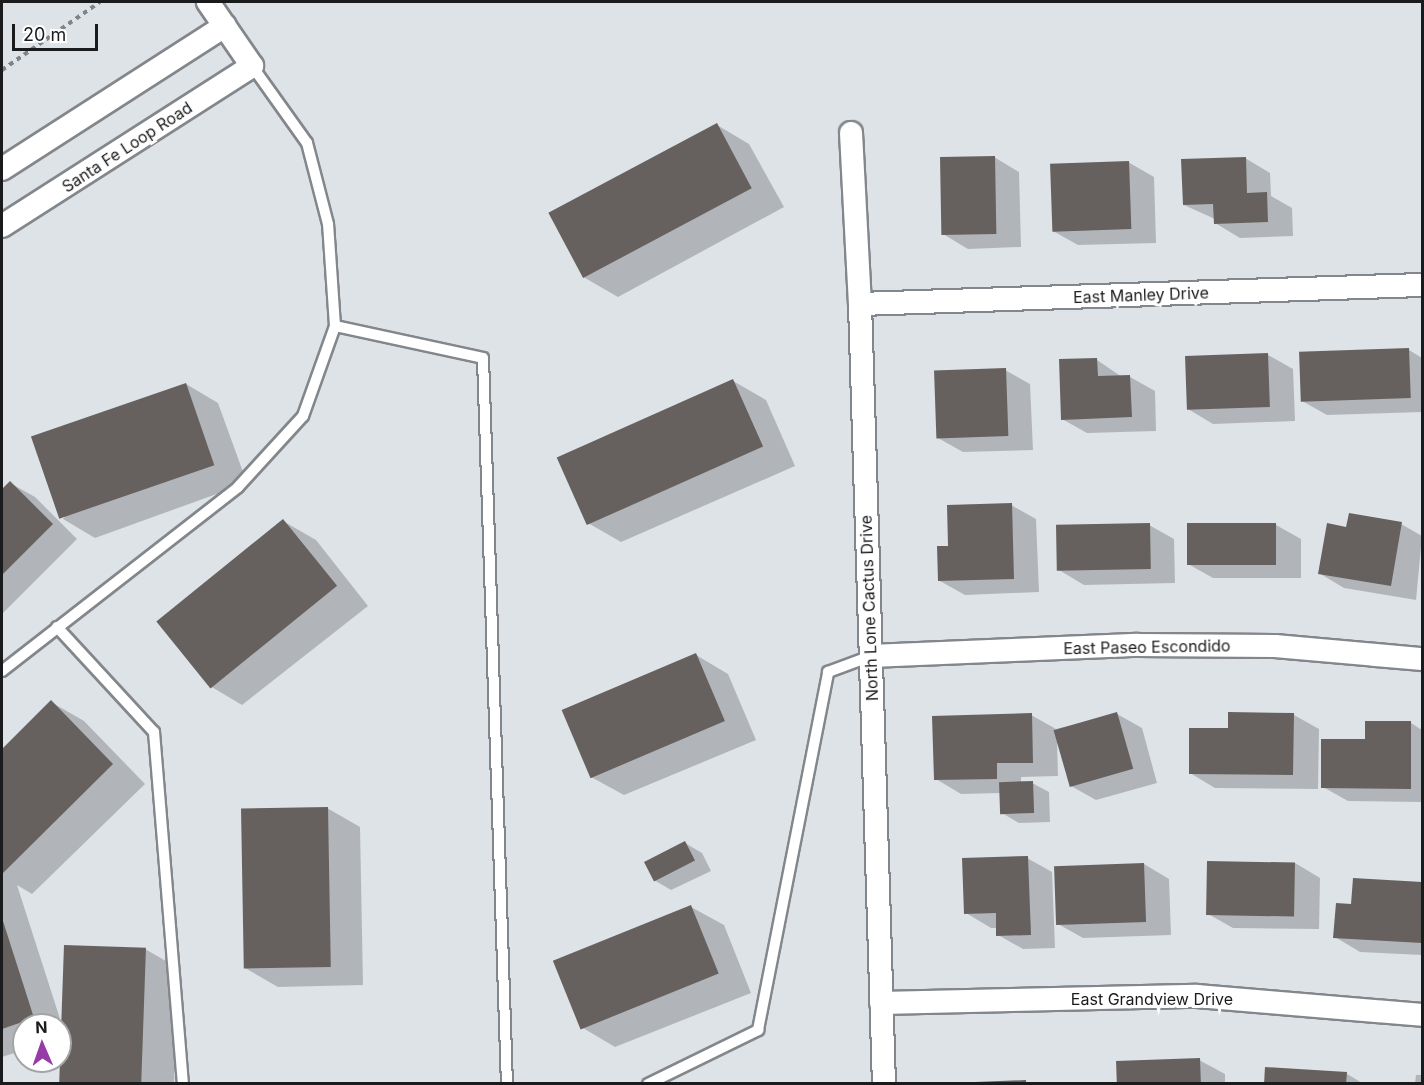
<!DOCTYPE html>
<style>
body{margin:0}
#map{position:relative;width:1424px;height:1085px;overflow:hidden;background:#dee3e8;font-family:Inter,sans-serif}
div>[style]{position:absolute}
[style*='--x']{left:calc(var(--x)*1px);top:calc(var(--y)*1px);width:calc(var(--w)*1px);rotate:calc(var(--a)*1deg)}
.shadow>*{inset:0;background:#0003}
.building>*{inset:0;background:#66615e;transform-origin:0 0}
.path>*{height:4px;margin-top:-2px;transform-origin:0;background:repeating-linear-gradient(90deg,#808387 0 4.5px,transparent 0 9px)}
.roads{filter:drop-shadow(2px 0 #83878b) drop-shadow(-2px 0 #83878b) drop-shadow(0 2px #83878b) drop-shadow(0 -2px #83878b)}
.lane>*{height:10px;margin:-5px;padding:0 5px;transform-origin:5px;border-radius:5px;background:#fff}
.street>*{height:22px;margin:-11px;padding:0 11px;transform-origin:11px;border-radius:11px;background:#fff}
span{translate:-50% -50%;white-space:nowrap;text-align:center;line-height:1.15;-webkit-text-stroke:6px #fff;paint-order:stroke}
.street-label{font-size:16px;color:#1a1b1d}
.frame{position:absolute;inset:0;border:3px solid #1a1b1d;pointer-events:none}
.north{position:absolute;left:12px;top:1013px;width:60px;height:60px;box-sizing:border-box;background:#fff;border:2px solid #a3a4a5;border-radius:50%;rotate:358deg;font-size:16px;font-weight:700;line-height:24px;text-align:center;color:#1a1b1d}
.north::after{content:'';display:block;margin:auto;width:21px;height:27px;background:#973ba6;clip-path:polygon(50% 0,100% 100%,50% 72%,0 100%)}
.scale{position:absolute;left:12px;top:24px;width:86px;height:27px;box-sizing:border-box;border:3px solid #1a1b1d;border-top:0;padding-left:8px;font-size:18px;line-height:21px;white-space:nowrap;color:#1a1b1d;-webkit-text-stroke:4px #fff;paint-order:stroke}
</style>
<div id="map">
<div class="shadow">
<div style="clip-path:polygon(717px 125px,749px 144px,784px 207px,618px 297px,585px 278px,551px 215px)"></div>
<div style="clip-path:polygon(994px 157px,1019px 172px,1021px 247px,968px 249px,943px 234px)"></div>
<div style="clip-path:polygon(1245px 158px,1270px 173px,1271px 196px,1292px 208px,1293px 236px,1240px 238px,1215px 223px,1215px 219px,1184px 205px)"></div>
<div style="clip-path:polygon(1128px 162px,1154px 177px,1156px 243px,1078px 245px,1053px 231px)"></div>
<div style="clip-path:polygon(1409px 350px,1422px 358px,1422px 412px,1327px 415px,1302px 401px)"></div>
<div style="clip-path:polygon(1268px 355px,1293px 369px,1295px 421px,1213px 424px,1188px 409px)"></div>
<div style="clip-path:polygon(1097px 360px,1122px 377px,1130px 377px,1155px 391px,1156px 431px,1087px 433px,1062px 419px)"></div>
<div style="clip-path:polygon(1005px 370px,1030px 384px,1033px 450px,963px 452px,938px 438px)"></div>
<div style="clip-path:polygon(733px 381px,766px 400px,795px 466px,621px 542px,588px 523px)"></div>
<div style="clip-path:polygon(186px 384px,218px 403px,247px 483px,95px 538px,63px 519px)"></div>
<div style="clip-path:polygon(10px 483px,35px 497px,77px 539px,2px 614px,2px 491px)"></div>
<div style="clip-path:polygon(1011px 505px,1036px 519px,1039px 592px,965px 595px,940px 581px,950px 547px)"></div>
<div style="clip-path:polygon(283px 521px,316px 540px,368px 606px,242px 705px,210px 686px)"></div>
<div style="clip-path:polygon(1401px 524px,1422px 536px,1416px 600px,1344px 588px,1319px 573px,1347px 529px)"></div>
<div style="clip-path:polygon(1149px 525px,1174px 539px,1175px 583px,1084px 585px,1059px 570px)"></div>
<div style="clip-path:polygon(1188px 525px,1276px 525px,1301px 539px,1301px 578px,1213px 578px,1188px 564px)"></div>
<div style="clip-path:polygon(696px 655px,728px 674px,756px 740px,624px 795px,591px 777px)"></div>
<div style="clip-path:polygon(51px 702px,84px 721px,145px 784px,32px 894px,17px 885px,62px 1025px,145px 949px,178px 968px,174px 1084px,61px 1084px,60px 1025px,24px 1025px,24px 1050px,2px 1057px,2px 751px)"></div>
<div style="clip-path:polygon(1117px 714px,1142px 728px,1157px 783px,1096px 800px,1071px 786px,1057px 740px,1058px 776px,1021px 777px,1021px 783px,1032px 783px,1049px 792px,1050px 822px,1019px 823px,1002px 813px,1001px 793px,961px 794px,936px 779px,1031px 715px,1056px 729px)"></div>
<div style="clip-path:polygon(1294px 715px,1319px 729px,1318px 789px,1215px 788px,1190px 773px,1229px 730px)"></div>
<div style="clip-path:polygon(1411px 723px,1422px 730px,1422px 802px,1348px 801px,1323px 787px,1366px 740px)"></div>
<div style="clip-path:polygon(327px 808px,360px 827px,363px 985px,278px 987px,245px 968px)"></div>
<div style="clip-path:polygon(685px 843px,702px 853px,711px 871px,671px 890px,654px 880px)"></div>
<div style="clip-path:polygon(1027px 858px,1052px 872px,1055px 948px,1023px 949px,998px 935px,998px 928px,991px 928px,966px 913px)"></div>
<div style="clip-path:polygon(1295px 863px,1320px 878px,1319px 929px,1233px 928px,1208px 914px)"></div>
<div style="clip-path:polygon(1144px 864px,1169px 879px,1171px 935px,1083px 938px,1058px 924px)"></div>
<div style="clip-path:polygon(1354px 879px,1422px 883px,1422px 955px,1360px 952px,1335px 937px,1353px 905px)"></div>
<div style="clip-path:polygon(691px 907px,724px 925px,751px 993px,615px 1047px,583px 1028px)"></div>
<div style="clip-path:polygon(1199px 1060px,1225px 1074px,1225px 1084px,1118px 1084px)"></div>
<div style="clip-path:polygon(1347px 1074px,1364px 1084px,1266px 1084px)"></div>
<div style="clip-path:polygon(1416px 1075px,1422px 1075px,1422px 1084px,1415px 1084px)"></div>
</div>
<div class="building">
<div style="left:717px;top:123px;width:74px;height:191px;rotate:62deg"></div>
<div style="left:995px;top:156px;width:78px;height:55px;rotate:89deg"></div>
<div style="clip-path:polygon(1246px 157px,1247px 193px,1267px 192px,1268px 222px,1214px 224px,1213px 204px,1183px 205px,1181px 159px)"></div>
<div style="left:1129px;top:161px;width:68px;height:79px;rotate:88deg"></div>
<div style="left:1409px;top:348px;width:50px;height:110px;rotate:88deg"></div>
<div style="left:1268px;top:353px;width:54px;height:83px;rotate:88deg"></div>
<div style="clip-path:polygon(1097px 358px,1098px 376px,1130px 375px,1132px 417px,1061px 420px,1059px 359px)"></div>
<div style="left:1006px;top:368px;width:68px;height:72px;rotate:88deg"></div>
<div style="left:733px;top:379px;width:74px;height:193px;rotate:66deg"></div>
<div style="left:186px;top:383px;width:87px;height:164px;rotate:71deg"></div>
<div style="clip-path:polygon(10px 481px,53px 524px,2px 575px,2px 489px)"></div>
<div style="clip-path:polygon(1012px 503px,1014px 579px,938px 581px,937px 546px,948px 546px,947px 505px)"></div>
<div style="clip-path:polygon(1349px 513px,1402px 522px,1391px 586px,1318px 574px,1327px 523px,1346px 527px)"></div>
<div style="left:283px;top:519px;width:86px;height:163px;rotate:51deg"></div>
<div style="left:1150px;top:523px;width:46px;height:94px;rotate:89deg"></div>
<div style="left:1187px;top:523px;width:89px;height:42px"></div>
<div style="left:696px;top:653px;width:74px;height:146px;rotate:67deg"></div>
<div style="clip-path:polygon(51px 700px,113px 764px,2px 874px,2px 749px)"></div>
<div style="left:1117px;top:712px;width:59px;height:66px;rotate:74deg"></div>
<div style="clip-path:polygon(1228px 712px,1294px 713px,1293px 775px,1189px 774px,1189px 728px,1228px 728px)"></div>
<div style="clip-path:polygon(1032px 713px,1033px 763px,997px 763px,997px 779px,934px 780px,932px 716px)"></div>
<div style="clip-path:polygon(1365px 721px,1411px 721px,1411px 789px,1321px 788px,1321px 739px,1365px 739px)"></div>
<div style="left:1033px;top:781px;width:32px;height:34px;rotate:88deg"></div>
<div style="left:328px;top:807px;width:160px;height:87px;rotate:89deg"></div>
<div style="left:685px;top:841px;width:22px;height:46px;rotate:63deg"></div>
<div style="clip-path:polygon(1028px 856px,1031px 935px,996px 936px,996px 913px,964px 914px,962px 858px)"></div>
<div style="left:1207px;top:861px;width:88px;height:54px;rotate:1deg"></div>
<div style="left:1144px;top:863px;width:59px;height:90px;rotate:88deg"></div>
<div style="clip-path:polygon(1353px 878px,1422px 882px,1422px 943px,1333px 938px,1336px 903px,1351px 904px)"></div>
<div style="left:691px;top:905px;width:74px;height:149px;rotate:68deg"></div>
<div style="clip-path:polygon(2px 918px,34px 1018px,2px 1029px)"></div>
<div style="left:64px;top:945px;width:82px;height:139px;rotate:2deg"></div>
<div style="left:1200px;top:1058px;width:26px;height:84px;rotate:88deg"></div>
<div style="clip-path:polygon(1265px 1067px,1347px 1072px,1346px 1084px,1264px 1084px)"></div>
<div style="clip-path:polygon(1026px 1080px,1026px 1084px,975px 1084px,975px 1082px)"></div>
</div>
<div class="path">
<div style="--x:2;--y:70;--w:119;--a:-34.8"></div>
</div>
<div class="roads">
<div class="lane">
<div style="--x:335;--y:326;--w:151;--a:12.2"></div>
<div style="--x:483;--y:358;--w:726;--a:88.11"></div>
<div style="--x:57;--y:627;--w:143;--a:47.3"></div>
<div style="--x:154;--y:732;--w:353;--a:85.3"></div>
<div style="--x:2;--y:671;--w:299;--a:-37.9"></div>
<div style="--x:238;--y:487;--w:96;--a:-47.5"></div>
<div style="--x:303;--y:416;--w:96;--a:-70.4"></div>
<div style="--x:335;--y:326;--w:102;--a:-93.9"></div>
<div style="--x:328;--y:224;--w:84;--a:-104.5"></div>
<div style="--x:307;--y:143;--w:95;--a:-125.5"></div>
<div style="--x:648;--y:1084;--w:123;--a:-26.1"></div>
<div style="--x:758;--y:1030;--w:365;--a:-78.9"></div>
<div style="--x:828;--y:672;--w:46;--a:-20.4"></div>
</div>
<div class="street">
<div style="--x:851;--y:133;--w:171;--a:87"></div>
<div style="--x:860;--y:304;--w:780;--a:88.24"></div>
<div style="--x:2;--y:169;--w:265;--a:-32.7"></div>
<div style="--x:2;--y:226;--w:297;--a:-32.6"></div>
<div style="--x:252;--y:66;--w:78;--a:-124.5"></div>
<div style="--x:860;--y:304;--w:562;--a:-1.94"></div>
<div style="--x:871;--y:656;--w:267;--a:-2.4"></div>
<div style="--x:1138;--y:645;--w:137;--a:0.4"></div>
<div style="--x:1275;--y:646;--w:148;--a:5.1"></div>
<div style="--x:881;--y:1003;--w:316;--a:-1.3"></div>
<div style="--x:1197;--y:996;--w:226;--a:4.8"></div>
</div>
</div>
<div class="street-label">
<span style="left:127px;top:147px;rotate:-33deg">Santa Fe Loop Road</span>
<span style="left:1141px;top:295px;rotate:-2deg">East Manley Drive</span>
<span style="left:869px;top:608px;rotate:-92deg">North Lone Cactus Drive</span>
<span style="left:1147px;top:647px;rotate:-1deg">East Paseo Escondido</span>
<span style="left:1152px;top:999px">East Grandview Drive</span>
</div>
<div class="frame"></div>
<div class="north">N</div>
<div class="scale">20 m</div>
</div>
